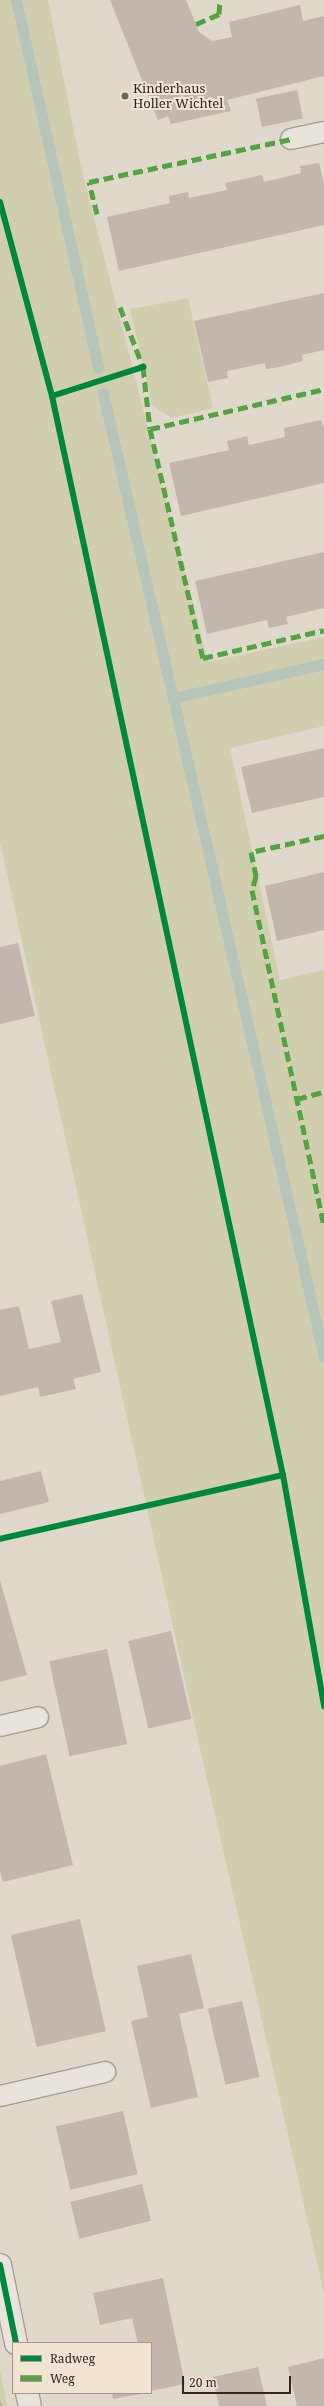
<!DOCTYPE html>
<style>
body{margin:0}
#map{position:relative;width:324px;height:2406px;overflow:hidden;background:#e0d8cb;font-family:"Noto Serif",serif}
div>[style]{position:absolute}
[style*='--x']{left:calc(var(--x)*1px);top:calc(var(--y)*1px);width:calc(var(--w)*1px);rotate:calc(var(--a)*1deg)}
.green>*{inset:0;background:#d1ceb0}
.stream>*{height:11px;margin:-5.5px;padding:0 5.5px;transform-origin:5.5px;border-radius:5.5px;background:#b7c4ba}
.building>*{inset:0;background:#c3b6ac;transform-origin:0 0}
.roads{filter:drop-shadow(1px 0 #a59e95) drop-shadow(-1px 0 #a59e95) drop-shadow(0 1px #a59e95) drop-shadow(0 -1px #a59e95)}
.lane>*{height:20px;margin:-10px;padding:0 10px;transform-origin:10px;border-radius:10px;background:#e8e4dc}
.secondary>*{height:22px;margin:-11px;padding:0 11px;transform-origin:11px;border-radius:11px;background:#e8e4dc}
.tram>*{height:1px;margin:-0.5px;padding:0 0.5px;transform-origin:0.5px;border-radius:0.5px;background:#a8a29c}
.quiet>*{height:5px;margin-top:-2.5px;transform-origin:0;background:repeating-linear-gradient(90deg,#52a341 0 10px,transparent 0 15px)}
.cycleway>*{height:6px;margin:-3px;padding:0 3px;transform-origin:3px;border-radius:3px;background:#00873e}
.dots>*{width:11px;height:11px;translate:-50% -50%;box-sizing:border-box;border:2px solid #f1e4d2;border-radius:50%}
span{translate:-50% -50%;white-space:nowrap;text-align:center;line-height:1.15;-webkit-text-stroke:4px #f1e4d2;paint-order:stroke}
.poi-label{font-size:13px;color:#32261e}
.left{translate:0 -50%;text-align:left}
.legend{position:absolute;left:12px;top:2342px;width:140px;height:52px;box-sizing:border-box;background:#f1e4d2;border:1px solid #a5988a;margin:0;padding:5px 7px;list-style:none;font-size:12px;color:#32261e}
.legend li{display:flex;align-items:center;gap:8px;height:20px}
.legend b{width:20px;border:1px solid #a5988a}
.scale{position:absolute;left:182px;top:2376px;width:109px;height:18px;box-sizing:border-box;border:2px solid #32261e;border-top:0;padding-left:5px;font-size:12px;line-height:14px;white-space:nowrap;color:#32261e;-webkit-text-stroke:3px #f1e4d2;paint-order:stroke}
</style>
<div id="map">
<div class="green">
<div style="clip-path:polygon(0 0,48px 0,82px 171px,208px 662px,324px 637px,324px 726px,230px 748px,280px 980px,324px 970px,324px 2293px,198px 1740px,0 842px)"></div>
<div style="clip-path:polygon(188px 298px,213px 408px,172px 418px,152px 405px,130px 309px)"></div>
<div style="clip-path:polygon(0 2369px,6px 2400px,7px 2406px,0 2406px)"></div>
</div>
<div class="stream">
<div style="--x:16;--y:0;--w:377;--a:77.4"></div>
<div style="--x:103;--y:393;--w:989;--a:77.09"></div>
<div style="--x:173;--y:698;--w:155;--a:-12.7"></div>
</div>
<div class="building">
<div style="clip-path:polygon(110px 0,186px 0,199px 32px,212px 41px,232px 37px,229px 22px,300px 5px,303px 21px,324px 16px,324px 76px,227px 100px,231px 111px,171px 124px,168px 116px,158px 120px)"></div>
<div style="left:297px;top:90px;width:29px;height:42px;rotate:78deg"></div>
<div style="clip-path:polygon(319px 163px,324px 184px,324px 225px,119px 271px,107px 217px,170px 203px,169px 196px,188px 192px,189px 198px,227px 190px,225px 183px,244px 179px,262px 175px,264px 182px,301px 173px,300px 166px)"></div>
<div style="clip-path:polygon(324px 293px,324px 350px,302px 355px,303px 361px,275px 368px,266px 369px,265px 363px,227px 371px,228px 378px,208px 382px,194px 321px)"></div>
<div style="clip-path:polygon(321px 420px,324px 428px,324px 483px,181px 516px,169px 463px,229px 450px,227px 441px,236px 439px,247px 436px,249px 445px,285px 437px,284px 428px)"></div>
<div style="clip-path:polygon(324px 552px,324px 608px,286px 617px,288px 624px,269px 628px,267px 620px,207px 634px,195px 581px)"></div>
<div style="clip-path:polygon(324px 748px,324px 797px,252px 813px,241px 767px)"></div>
<div style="clip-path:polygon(324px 872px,324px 930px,277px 941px,265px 886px)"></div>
<div style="clip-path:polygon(18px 943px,35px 1016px,0 1024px,0 947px)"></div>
<div style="clip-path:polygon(82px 1294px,101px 1372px,73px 1379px,76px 1389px,40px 1397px,38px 1387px,0 1396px,0 1310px,19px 1306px,29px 1349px,61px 1342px,51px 1301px)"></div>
<div style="clip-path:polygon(41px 1471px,49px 1502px,0 1514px,0 1481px)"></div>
<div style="clip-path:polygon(0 1580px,27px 1675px,0 1682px)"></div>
<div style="left:171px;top:1631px;width:90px;height:44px;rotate:77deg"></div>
<div style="left:107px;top:1649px;width:97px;height:59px;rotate:78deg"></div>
<div style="clip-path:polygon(46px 1754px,73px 1865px,3px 1882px,0 1871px,0 1766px)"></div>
<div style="left:80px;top:1919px;width:115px;height:71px;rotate:77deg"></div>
<div style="clip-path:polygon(191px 1954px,204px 2008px,179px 2014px,198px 2097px,151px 2108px,131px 2021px,148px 2017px,137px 1966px)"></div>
<div style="left:242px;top:2001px;width:78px;height:35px;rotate:77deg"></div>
<div style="left:123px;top:2111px;width:65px;height:69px;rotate:77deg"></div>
<div style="left:142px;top:2184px;width:38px;height:74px;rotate:76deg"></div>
<div style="clip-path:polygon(163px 2278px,185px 2384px,151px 2391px,151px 2343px,138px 2343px,132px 2318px,100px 2325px,93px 2293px)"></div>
<div style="clip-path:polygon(324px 2358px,324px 2406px,297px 2406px,288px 2367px)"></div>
<div style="clip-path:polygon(258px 2367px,267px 2406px,219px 2406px,213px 2377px)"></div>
<div style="clip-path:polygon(112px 2393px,141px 2393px,141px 2394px,113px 2399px)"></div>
</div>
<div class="roads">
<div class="lane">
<div style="--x:291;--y:139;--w:34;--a:-12"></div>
<div style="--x:0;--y:1726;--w:39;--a:-13"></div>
<div style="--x:0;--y:2096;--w:108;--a:-12.9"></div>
</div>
<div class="secondary">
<div style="--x:0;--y:2265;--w:80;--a:78.4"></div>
<div style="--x:27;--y:2393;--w:13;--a:77"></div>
</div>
</div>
<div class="tram">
<div style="--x:0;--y:2402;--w:4;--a:76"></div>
</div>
<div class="quiet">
<div style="--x:196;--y:24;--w:25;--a:-23"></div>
<div style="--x:219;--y:14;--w:14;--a:-86"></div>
<div style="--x:97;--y:214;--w:33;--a:-104"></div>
<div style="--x:89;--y:182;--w:207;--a:-12"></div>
<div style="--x:120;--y:307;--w:64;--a:69"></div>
<div style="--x:143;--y:367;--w:62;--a:83.6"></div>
<div style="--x:150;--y:429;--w:235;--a:77"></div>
<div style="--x:203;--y:658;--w:124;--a:-13"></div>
<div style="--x:150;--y:429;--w:179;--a:-12.9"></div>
<div style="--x:324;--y:836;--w:75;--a:167.6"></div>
<div style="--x:251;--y:852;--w:25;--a:78"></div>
<div style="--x:256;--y:876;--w:15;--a:106"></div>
<div style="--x:252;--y:890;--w:343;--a:77.9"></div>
<div style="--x:297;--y:1099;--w:28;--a:-15"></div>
</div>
<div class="cycleway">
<div style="--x:0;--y:202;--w:201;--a:75"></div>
<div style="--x:52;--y:396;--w:1103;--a:77.92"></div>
<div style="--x:283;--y:1475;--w:290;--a:167.3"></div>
<div style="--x:52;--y:396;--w:96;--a:-17.7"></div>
<div style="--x:283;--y:1475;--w:235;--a:79.9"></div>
<div style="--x:0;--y:2265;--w:80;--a:78.4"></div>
</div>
<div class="dots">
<div style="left:125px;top:96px;background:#6f645b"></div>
</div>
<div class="poi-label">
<span class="left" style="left:133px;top:96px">Kinderhaus<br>Holler Wichtel</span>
</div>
<ul class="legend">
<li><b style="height:5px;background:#00873e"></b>Radweg</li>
<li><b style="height:5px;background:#52a341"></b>Weg</li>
</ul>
<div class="scale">20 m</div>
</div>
